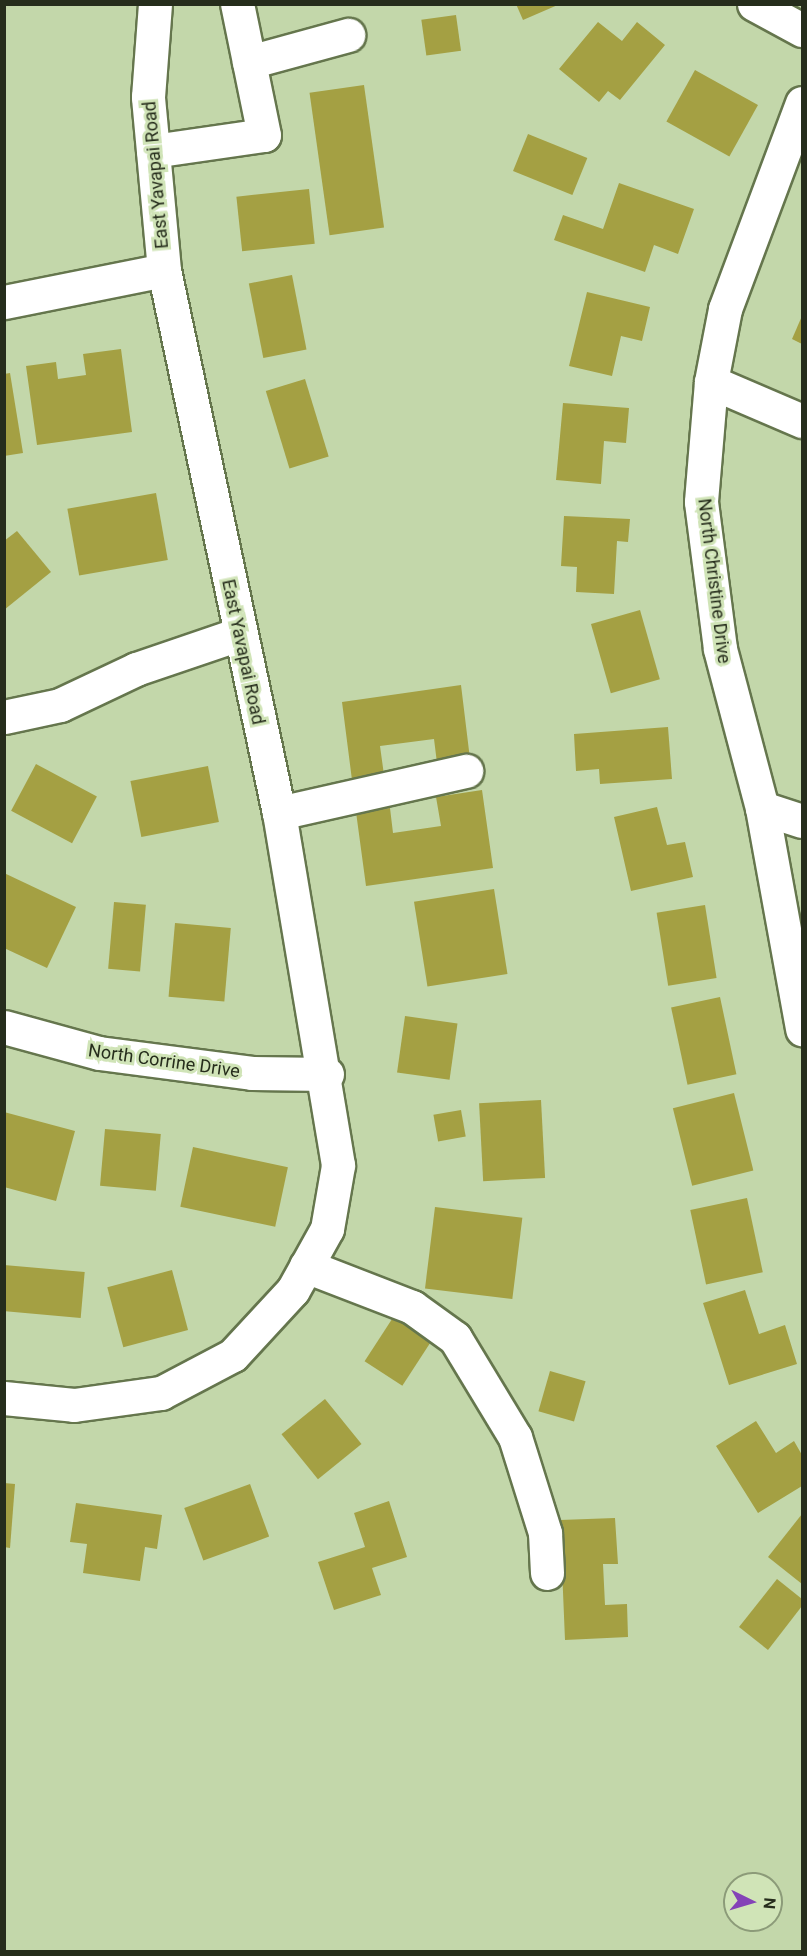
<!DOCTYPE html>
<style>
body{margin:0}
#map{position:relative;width:807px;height:1956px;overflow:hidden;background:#c3d7aa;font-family:Roboto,sans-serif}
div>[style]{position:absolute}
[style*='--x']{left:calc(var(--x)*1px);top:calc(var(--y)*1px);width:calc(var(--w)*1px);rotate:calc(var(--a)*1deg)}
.building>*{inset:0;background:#a4a043;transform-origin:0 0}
.roads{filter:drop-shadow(2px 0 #65764d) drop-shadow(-2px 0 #65764d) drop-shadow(0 2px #65764d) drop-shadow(0 -2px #65764d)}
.minor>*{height:33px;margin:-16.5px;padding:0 16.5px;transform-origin:16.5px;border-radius:16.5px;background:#fff}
span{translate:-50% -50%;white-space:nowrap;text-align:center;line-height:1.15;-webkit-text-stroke:6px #d0e4b7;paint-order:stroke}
.street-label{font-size:18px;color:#262d1c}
.frame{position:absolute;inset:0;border:6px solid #262d1c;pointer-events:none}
.north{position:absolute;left:723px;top:1872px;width:60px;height:60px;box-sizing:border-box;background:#d0e4b7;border:2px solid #8c9b79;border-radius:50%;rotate:95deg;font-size:16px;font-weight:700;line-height:24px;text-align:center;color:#262d1c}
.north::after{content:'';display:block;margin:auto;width:21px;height:27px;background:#8443b7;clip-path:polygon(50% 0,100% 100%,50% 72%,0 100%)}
</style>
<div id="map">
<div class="building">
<div style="clip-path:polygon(516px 4px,560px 4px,523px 20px)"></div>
<div style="left:456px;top:15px;width:36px;height:35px;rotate:82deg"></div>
<div style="clip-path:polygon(598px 22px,622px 41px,637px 22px,665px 45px,620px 100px,608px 91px,599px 102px,559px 69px)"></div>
<div style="left:695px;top:70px;width:72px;height:59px;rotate:29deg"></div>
<div style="left:364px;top:85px;width:144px;height:55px;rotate:82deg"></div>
<div style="left:528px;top:134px;width:64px;height:40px;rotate:22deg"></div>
<div style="clip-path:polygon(619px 183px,694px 209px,678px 254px,654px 245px,645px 272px,554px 240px,563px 215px,603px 229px)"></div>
<div style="left:309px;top:189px;width:55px;height:73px;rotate:84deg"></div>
<div style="left:292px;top:275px;width:76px;height:44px;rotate:79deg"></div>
<div style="clip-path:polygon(587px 292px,650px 307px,642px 341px,621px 336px,612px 376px,569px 366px)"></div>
<div style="clip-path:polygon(802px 316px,802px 344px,792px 339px)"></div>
<div style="clip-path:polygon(121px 349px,132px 432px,37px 445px,26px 366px,56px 362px,58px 379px,86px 375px,83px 354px)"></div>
<div style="clip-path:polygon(10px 373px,23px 453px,4px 456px,4px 374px)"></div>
<div style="left:305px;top:379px;width:81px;height:41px;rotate:73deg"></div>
<div style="clip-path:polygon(563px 403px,629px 408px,626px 443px,604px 441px,601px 484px,556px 480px)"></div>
<div style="left:156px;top:493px;width:68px;height:90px;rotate:80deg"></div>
<div style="clip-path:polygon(564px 516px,630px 519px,628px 542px,617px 541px,614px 594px,576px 592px,577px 567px,561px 566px)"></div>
<div style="clip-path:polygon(17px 531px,51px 572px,4px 610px,4px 541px)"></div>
<div style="left:640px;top:610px;width:72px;height:51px;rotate:74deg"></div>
<div style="clip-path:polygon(461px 685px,470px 759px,437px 763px,434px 739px,380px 746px,384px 775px,352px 780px,342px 702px)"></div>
<div style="clip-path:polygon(668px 727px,672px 779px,600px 784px,599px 769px,576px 771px,574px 734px)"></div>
<div style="left:36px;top:764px;width:69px;height:53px;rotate:28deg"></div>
<div style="left:208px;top:766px;width:57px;height:79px;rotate:79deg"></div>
<div style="clip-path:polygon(482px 790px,493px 868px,366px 886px,356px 812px,390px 808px,393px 833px,441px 826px,436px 797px)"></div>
<div style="clip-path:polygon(657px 807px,667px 845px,685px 842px,693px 877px,631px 891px,614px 817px)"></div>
<div style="clip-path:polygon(4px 873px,76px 907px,47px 968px,4px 948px)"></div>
<div style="left:494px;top:889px;width:86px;height:81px;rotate:81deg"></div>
<div style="left:114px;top:902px;width:32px;height:67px;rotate:5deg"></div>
<div style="left:705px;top:905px;width:74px;height:49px;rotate:81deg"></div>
<div style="left:175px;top:923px;width:56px;height:74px;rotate:5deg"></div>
<div style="left:720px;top:997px;width:79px;height:50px;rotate:78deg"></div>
<div style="left:405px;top:1016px;width:53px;height:57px;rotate:8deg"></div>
<div style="left:734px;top:1093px;width:80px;height:63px;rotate:76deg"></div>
<div style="left:541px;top:1100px;width:78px;height:62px;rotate:87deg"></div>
<div style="left:461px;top:1110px;width:27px;height:28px;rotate:80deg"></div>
<div style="clip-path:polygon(4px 1112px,75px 1131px,56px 1201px,4px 1187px)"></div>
<div style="left:105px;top:1129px;width:56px;height:57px;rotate:5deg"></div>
<div style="left:193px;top:1147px;width:97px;height:61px;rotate:12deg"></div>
<div style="left:747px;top:1198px;width:76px;height:58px;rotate:78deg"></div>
<div style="left:435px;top:1207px;width:88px;height:82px;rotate:7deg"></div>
<div style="left:4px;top:1265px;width:81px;height:46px;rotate:5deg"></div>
<div style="left:172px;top:1270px;width:62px;height:67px;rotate:75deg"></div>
<div style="clip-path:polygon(745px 1290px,759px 1334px,785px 1325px,797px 1364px,729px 1385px,703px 1303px)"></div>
<div style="left:394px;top:1316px;width:45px;height:54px;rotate:33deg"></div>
<div style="left:550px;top:1371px;width:37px;height:42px;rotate:16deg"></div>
<div style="left:325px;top:1399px;width:58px;height:56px;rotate:51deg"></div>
<div style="clip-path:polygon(756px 1421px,776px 1453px,794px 1441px,802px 1455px,802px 1486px,758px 1513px,716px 1446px)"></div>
<div style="clip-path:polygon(4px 1483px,15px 1484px,10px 1548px,4px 1547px)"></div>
<div style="left:250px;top:1484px;width:56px;height:70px;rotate:70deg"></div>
<div style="clip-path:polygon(389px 1501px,407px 1557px,372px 1568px,381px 1595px,334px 1610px,318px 1562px,365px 1547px,354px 1513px)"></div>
<div style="clip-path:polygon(76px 1503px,162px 1515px,157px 1549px,145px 1547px,140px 1581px,83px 1573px,87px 1544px,70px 1542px)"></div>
<div style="clip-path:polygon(802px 1514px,802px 1584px,768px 1557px)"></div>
<div style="clip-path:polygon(615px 1518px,618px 1564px,603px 1564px,605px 1605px,627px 1604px,628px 1637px,565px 1640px,560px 1520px)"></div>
<div style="clip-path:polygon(777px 1579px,802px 1599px,802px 1606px,768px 1650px,739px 1627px)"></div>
</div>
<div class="roads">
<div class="minor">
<div style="--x:754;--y:4;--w:55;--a:28.4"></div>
<div style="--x:249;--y:62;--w:103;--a:-15.3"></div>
<div style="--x:802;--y:103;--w:220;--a:110.5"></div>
<div style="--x:725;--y:309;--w:74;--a:100.9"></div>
<div style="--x:711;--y:382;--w:120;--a:94.8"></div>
<div style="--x:701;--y:502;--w:148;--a:82.6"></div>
<div style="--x:720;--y:649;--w:164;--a:75.2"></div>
<div style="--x:762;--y:808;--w:225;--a:79.7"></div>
<div style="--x:153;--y:151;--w:112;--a:-8.2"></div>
<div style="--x:264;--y:135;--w:134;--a:-101.6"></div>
<div style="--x:4;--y:302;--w:163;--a:-11.3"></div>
<div style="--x:711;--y:382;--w:99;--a:23.2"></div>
<div style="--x:4;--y:717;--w:57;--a:-12.1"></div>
<div style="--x:60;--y:705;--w:84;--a:-25.3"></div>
<div style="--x:136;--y:669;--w:109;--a:-18.8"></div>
<div style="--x:762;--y:808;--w:42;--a:18"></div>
<div style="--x:279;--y:813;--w:192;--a:-12.7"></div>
<div style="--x:4;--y:1027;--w:98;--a:15.3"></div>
<div style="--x:99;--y:1053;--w:154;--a:7.4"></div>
<div style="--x:252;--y:1073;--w:75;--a:0.8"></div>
<div style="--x:306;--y:1266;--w:114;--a:21.1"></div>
<div style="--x:412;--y:1307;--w:53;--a:35.8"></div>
<div style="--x:455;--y:1338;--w:116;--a:58.8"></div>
<div style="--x:515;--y:1437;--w:101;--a:72.6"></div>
<div style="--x:545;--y:1533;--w:40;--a:87.1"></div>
<div style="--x:4;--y:1398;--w:70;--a:5.7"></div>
<div style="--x:74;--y:1405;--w:88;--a:-7.9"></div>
<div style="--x:161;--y:1393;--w:81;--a:-27.8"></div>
<div style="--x:233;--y:1355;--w:88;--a:-47.3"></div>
<div style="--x:293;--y:1290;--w:70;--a:-60.9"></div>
<div style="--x:327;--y:1229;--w:65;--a:-80.2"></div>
<div style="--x:338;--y:1165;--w:357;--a:-99.5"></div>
<div style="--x:279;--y:813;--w:555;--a:-101.96"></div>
<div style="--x:164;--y:270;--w:174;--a:-95.3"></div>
<div style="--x:148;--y:97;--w:93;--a:-85.7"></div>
</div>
</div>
<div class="street-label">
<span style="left:156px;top:175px;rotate:-95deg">East Yavapai Road</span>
<span style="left:714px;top:581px;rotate:83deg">North Christine Drive</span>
<span style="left:243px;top:652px;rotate:78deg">East Yavapai Road</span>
<span style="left:164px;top:1061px;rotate:8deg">North Corrine Drive</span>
</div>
<div class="frame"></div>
<div class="north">N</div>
</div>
